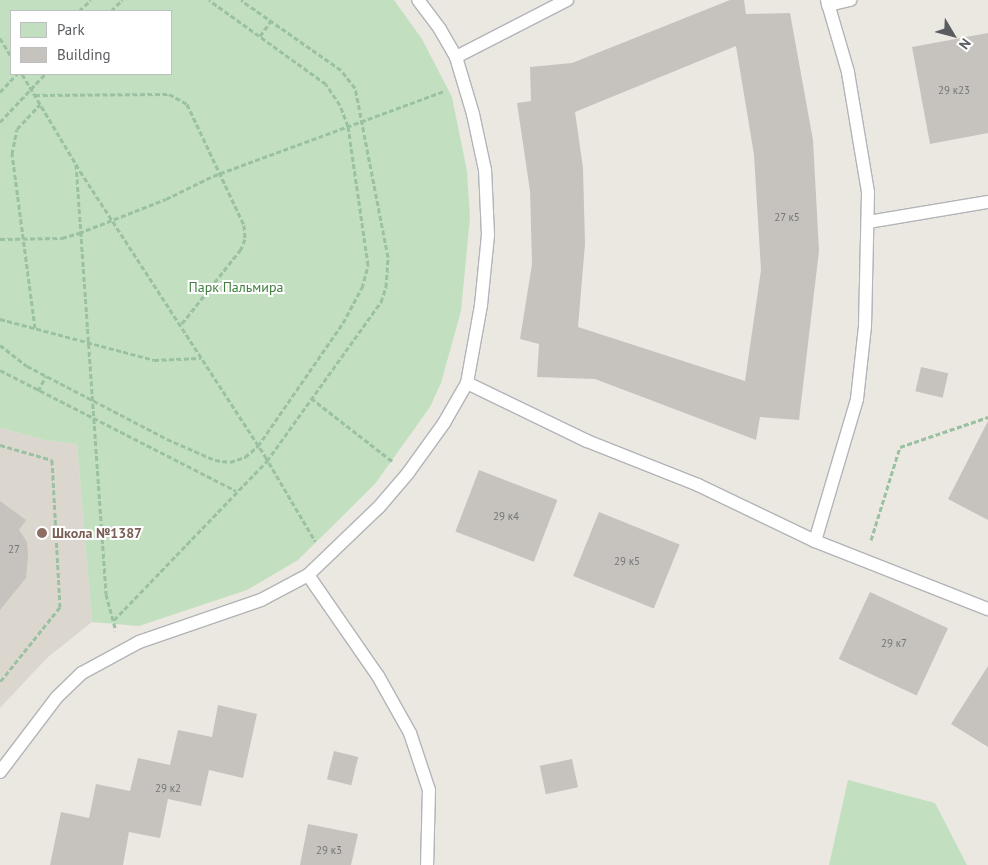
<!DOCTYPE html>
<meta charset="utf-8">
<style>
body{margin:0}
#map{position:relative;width:988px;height:865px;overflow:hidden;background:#ebe8e1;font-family:"PT Sans",sans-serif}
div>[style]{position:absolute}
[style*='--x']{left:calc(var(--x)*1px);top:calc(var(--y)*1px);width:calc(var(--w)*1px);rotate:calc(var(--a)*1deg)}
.education>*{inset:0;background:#dbd7cf}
.green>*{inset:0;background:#c2e0c0}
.building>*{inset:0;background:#c6c3be;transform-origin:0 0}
.path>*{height:3px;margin-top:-1.5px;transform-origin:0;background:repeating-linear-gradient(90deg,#9ac1a2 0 5px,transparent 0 7.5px)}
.roads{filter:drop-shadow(1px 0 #b2b4b7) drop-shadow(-1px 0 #b2b4b7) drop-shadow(0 1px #b2b4b7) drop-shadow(0 -1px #b2b4b7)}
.lane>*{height:12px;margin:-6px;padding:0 6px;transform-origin:6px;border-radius:6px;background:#fff}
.dots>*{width:14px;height:14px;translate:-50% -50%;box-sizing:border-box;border:2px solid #fff;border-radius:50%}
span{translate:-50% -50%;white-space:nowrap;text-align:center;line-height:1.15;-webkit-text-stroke:4px #fff;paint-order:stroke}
.number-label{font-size:11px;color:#757678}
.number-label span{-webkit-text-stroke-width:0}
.park-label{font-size:14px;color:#3e7d3c}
.education-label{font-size:14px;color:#785e54;font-weight:700}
.left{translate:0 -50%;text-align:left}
.legend{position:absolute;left:10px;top:10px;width:162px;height:65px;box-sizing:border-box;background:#fff;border:1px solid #bdbebf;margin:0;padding:6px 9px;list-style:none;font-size:15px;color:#5a5d60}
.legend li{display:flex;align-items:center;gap:10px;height:25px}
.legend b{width:25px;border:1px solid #bdbebf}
.north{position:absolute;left:928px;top:10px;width:50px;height:50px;-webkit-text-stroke:4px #fff;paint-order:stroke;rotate:127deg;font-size:14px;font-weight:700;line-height:20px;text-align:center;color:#5a5d60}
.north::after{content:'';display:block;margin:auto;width:18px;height:22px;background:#5a5d60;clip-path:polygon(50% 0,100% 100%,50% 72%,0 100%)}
</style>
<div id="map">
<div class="education">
<div style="clip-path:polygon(0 428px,45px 440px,77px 444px,92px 622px,47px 658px,0 708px)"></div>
</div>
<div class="green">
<div style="clip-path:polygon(evenodd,0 0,394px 0,422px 39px,452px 97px,467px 171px,470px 218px,461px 311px,441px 383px,430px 407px,375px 484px,298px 560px,247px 590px,139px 626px,92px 622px,77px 444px,45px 440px,0 428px,0 0,11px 11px,171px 11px,171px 74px,11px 74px,11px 11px)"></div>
<div style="clip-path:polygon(848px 780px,935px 803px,967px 865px,829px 865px)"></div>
</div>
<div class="building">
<div style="clip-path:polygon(evenodd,730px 0,744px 0,746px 14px,790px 13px,813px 140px,819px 251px,799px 420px,760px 417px,756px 440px,595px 379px,537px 377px,539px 344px,520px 339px,532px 264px,530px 191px,517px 103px,531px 101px,530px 67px,572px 63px,730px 0,736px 46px,754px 155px,761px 270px,745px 381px,578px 327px,585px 244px,583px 168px,575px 112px,736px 46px)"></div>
<div style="clip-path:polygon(988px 33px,988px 133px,930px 144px,912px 47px)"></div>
<div style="left:921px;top:367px;width:28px;height:25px;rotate:13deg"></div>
<div style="clip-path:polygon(988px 421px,988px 520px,948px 499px)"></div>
<div style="left:479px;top:470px;width:84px;height:66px;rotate:21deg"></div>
<div style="clip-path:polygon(0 501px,26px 520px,19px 530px,27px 542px,28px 556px,26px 578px,0 610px)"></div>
<div style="left:599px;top:512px;width:87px;height:69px;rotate:22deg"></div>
<div style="left:870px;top:592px;width:86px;height:74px;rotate:25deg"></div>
<div style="clip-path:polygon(988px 666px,988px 747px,951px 724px)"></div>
<div style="clip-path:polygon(218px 705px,257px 714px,243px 778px,209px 770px,201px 806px,168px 799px,160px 838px,129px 832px,123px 865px,50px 865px,61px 812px,89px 818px,96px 784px,130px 791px,138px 758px,170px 765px,178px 730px,212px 737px)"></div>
<div style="left:334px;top:751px;width:25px;height:29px;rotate:14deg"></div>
<div style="left:572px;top:759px;width:29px;height:33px;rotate:78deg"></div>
<div style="clip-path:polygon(308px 824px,358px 834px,351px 865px,300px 865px)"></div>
</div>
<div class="path">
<div style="--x:79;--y:11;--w:16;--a:-43"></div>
<div style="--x:111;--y:11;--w:16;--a:-45"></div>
<div style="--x:260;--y:36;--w:19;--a:-54"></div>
<div style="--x:0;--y:38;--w:21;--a:59"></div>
<div style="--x:22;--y:74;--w:113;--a:59.1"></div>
<div style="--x:80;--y:171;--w:340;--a:57"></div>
<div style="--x:265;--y:456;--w:99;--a:59.5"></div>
<div style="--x:0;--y:92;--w:25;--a:-47"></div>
<div style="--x:35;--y:95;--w:134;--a:-0.4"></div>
<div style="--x:169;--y:94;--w:21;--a:29"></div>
<div style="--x:187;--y:104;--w:134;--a:64.8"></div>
<div style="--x:244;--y:225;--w:14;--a:86"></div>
<div style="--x:245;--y:239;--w:11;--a:112"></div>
<div style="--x:241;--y:249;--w:98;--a:128.4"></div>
<div style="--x:0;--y:122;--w:66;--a:-46.8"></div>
<div style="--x:76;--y:164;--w:431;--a:86"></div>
<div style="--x:106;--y:594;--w:38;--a:75"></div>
<div style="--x:0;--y:239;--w:62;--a:-0.9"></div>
<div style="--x:62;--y:238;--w:18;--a:-16"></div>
<div style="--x:79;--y:233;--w:93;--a:-21.3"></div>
<div style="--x:166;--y:199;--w:52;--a:-26.1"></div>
<div style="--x:213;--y:176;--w:246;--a:-20.2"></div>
<div style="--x:0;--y:319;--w:159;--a:14.9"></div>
<div style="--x:154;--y:360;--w:47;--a:-2.4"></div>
<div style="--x:35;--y:328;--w:176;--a:-97.5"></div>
<div style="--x:12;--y:154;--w:25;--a:-79"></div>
<div style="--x:17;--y:129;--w:34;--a:-47"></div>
<div style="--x:0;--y:345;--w:34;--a:38"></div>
<div style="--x:27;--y:366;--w:158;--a:27.5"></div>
<div style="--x:167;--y:439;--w:52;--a:23.6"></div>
<div style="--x:215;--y:460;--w:15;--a:8"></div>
<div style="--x:230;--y:462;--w:16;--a:-18"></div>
<div style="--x:245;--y:457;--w:17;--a:-40"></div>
<div style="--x:258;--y:446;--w:150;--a:-55.4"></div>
<div style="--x:343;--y:323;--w:40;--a:-62"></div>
<div style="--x:362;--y:288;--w:24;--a:-75"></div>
<div style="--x:368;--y:265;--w:140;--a:-98.2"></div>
<div style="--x:348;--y:126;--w:22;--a:-111"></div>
<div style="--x:340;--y:105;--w:25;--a:-124"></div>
<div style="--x:326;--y:84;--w:144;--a:-144.3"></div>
<div style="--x:0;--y:370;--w:265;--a:27.1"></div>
<div style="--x:38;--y:391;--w:17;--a:-62"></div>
<div style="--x:311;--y:398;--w:103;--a:37.9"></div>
<div style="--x:0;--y:445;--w:54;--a:16.1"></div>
<div style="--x:52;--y:460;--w:147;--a:86.9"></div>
<div style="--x:60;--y:607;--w:96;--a:128.7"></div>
<div style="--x:871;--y:540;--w:97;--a:-72.7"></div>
<div style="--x:900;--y:447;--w:93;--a:-18.8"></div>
<div style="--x:114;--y:620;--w:221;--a:-46.1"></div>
<div style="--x:267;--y:461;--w:196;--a:-54.4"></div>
<div style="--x:381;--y:302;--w:16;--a:-72"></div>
<div style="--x:386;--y:287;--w:30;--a:-86"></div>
<div style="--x:388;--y:257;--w:172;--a:-101"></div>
<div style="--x:355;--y:88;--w:23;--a:-128"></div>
<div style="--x:341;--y:70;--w:122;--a:-145"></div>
</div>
<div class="roads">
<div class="lane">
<div style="--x:828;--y:5;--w:23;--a:-13"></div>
<div style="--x:456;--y:57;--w:125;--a:-27.2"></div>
<div style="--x:868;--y:222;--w:122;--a:-9.5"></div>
<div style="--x:467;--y:383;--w:133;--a:25.8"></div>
<div style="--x:587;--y:441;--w:119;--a:21.6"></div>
<div style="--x:698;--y:485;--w:130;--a:25.6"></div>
<div style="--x:815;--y:541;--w:186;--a:21.5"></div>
<div style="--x:815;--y:541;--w:148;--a:-73.5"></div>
<div style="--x:857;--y:399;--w:73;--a:-83.7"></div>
<div style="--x:865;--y:326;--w:134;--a:-88.7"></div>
<div style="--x:868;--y:192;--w:122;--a:-99.5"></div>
<div style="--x:848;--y:72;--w:75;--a:-106.3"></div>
<div style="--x:308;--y:575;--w:123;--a:55.3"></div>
<div style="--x:378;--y:676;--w:65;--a:60.7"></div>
<div style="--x:410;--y:733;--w:60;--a:71.6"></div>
<div style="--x:429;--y:790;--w:75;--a:91.5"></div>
<div style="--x:0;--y:772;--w:94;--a:-52.8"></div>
<div style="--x:57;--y:697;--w:35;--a:-44"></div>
<div style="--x:82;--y:673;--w:65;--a:-28.5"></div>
<div style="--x:139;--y:642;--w:129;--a:-19"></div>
<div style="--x:261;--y:600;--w:53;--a:-28"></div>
<div style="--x:308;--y:575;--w:98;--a:-43.8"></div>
<div style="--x:379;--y:507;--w:45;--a:-49.5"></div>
<div style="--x:408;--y:473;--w:62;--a:-54.2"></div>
<div style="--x:444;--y:423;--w:46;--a:-60.1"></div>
<div style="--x:467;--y:383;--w:79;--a:-79.8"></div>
<div style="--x:481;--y:305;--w:70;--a:-84.3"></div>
<div style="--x:488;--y:235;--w:65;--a:-92.6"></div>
<div style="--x:485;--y:170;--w:57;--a:-102.1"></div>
<div style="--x:473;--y:114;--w:59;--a:-106.6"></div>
<div style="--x:456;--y:57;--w:32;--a:-120"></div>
<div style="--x:440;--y:29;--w:36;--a:-127"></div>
</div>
</div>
<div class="dots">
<div style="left:42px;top:533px;background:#8d6e63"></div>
</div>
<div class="number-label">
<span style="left:954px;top:90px">29 к23</span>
<span style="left:787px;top:217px">27 к5</span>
<span style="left:506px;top:516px">29 к4</span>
<span style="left:14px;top:549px">27</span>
<span style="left:627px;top:561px">29 к5</span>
<span style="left:894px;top:643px">29 к7</span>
<span style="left:168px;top:788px">29 к2</span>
<span style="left:329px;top:850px">29 к3</span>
</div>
<div class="park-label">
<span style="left:236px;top:287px">Парк Пальмира</span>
</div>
<div class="education-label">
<span class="left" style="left:52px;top:533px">Школа №1387</span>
</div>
<ul class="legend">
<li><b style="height:14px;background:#c2e0c0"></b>Park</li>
<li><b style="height:14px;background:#c6c3be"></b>Building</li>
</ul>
<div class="north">N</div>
</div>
